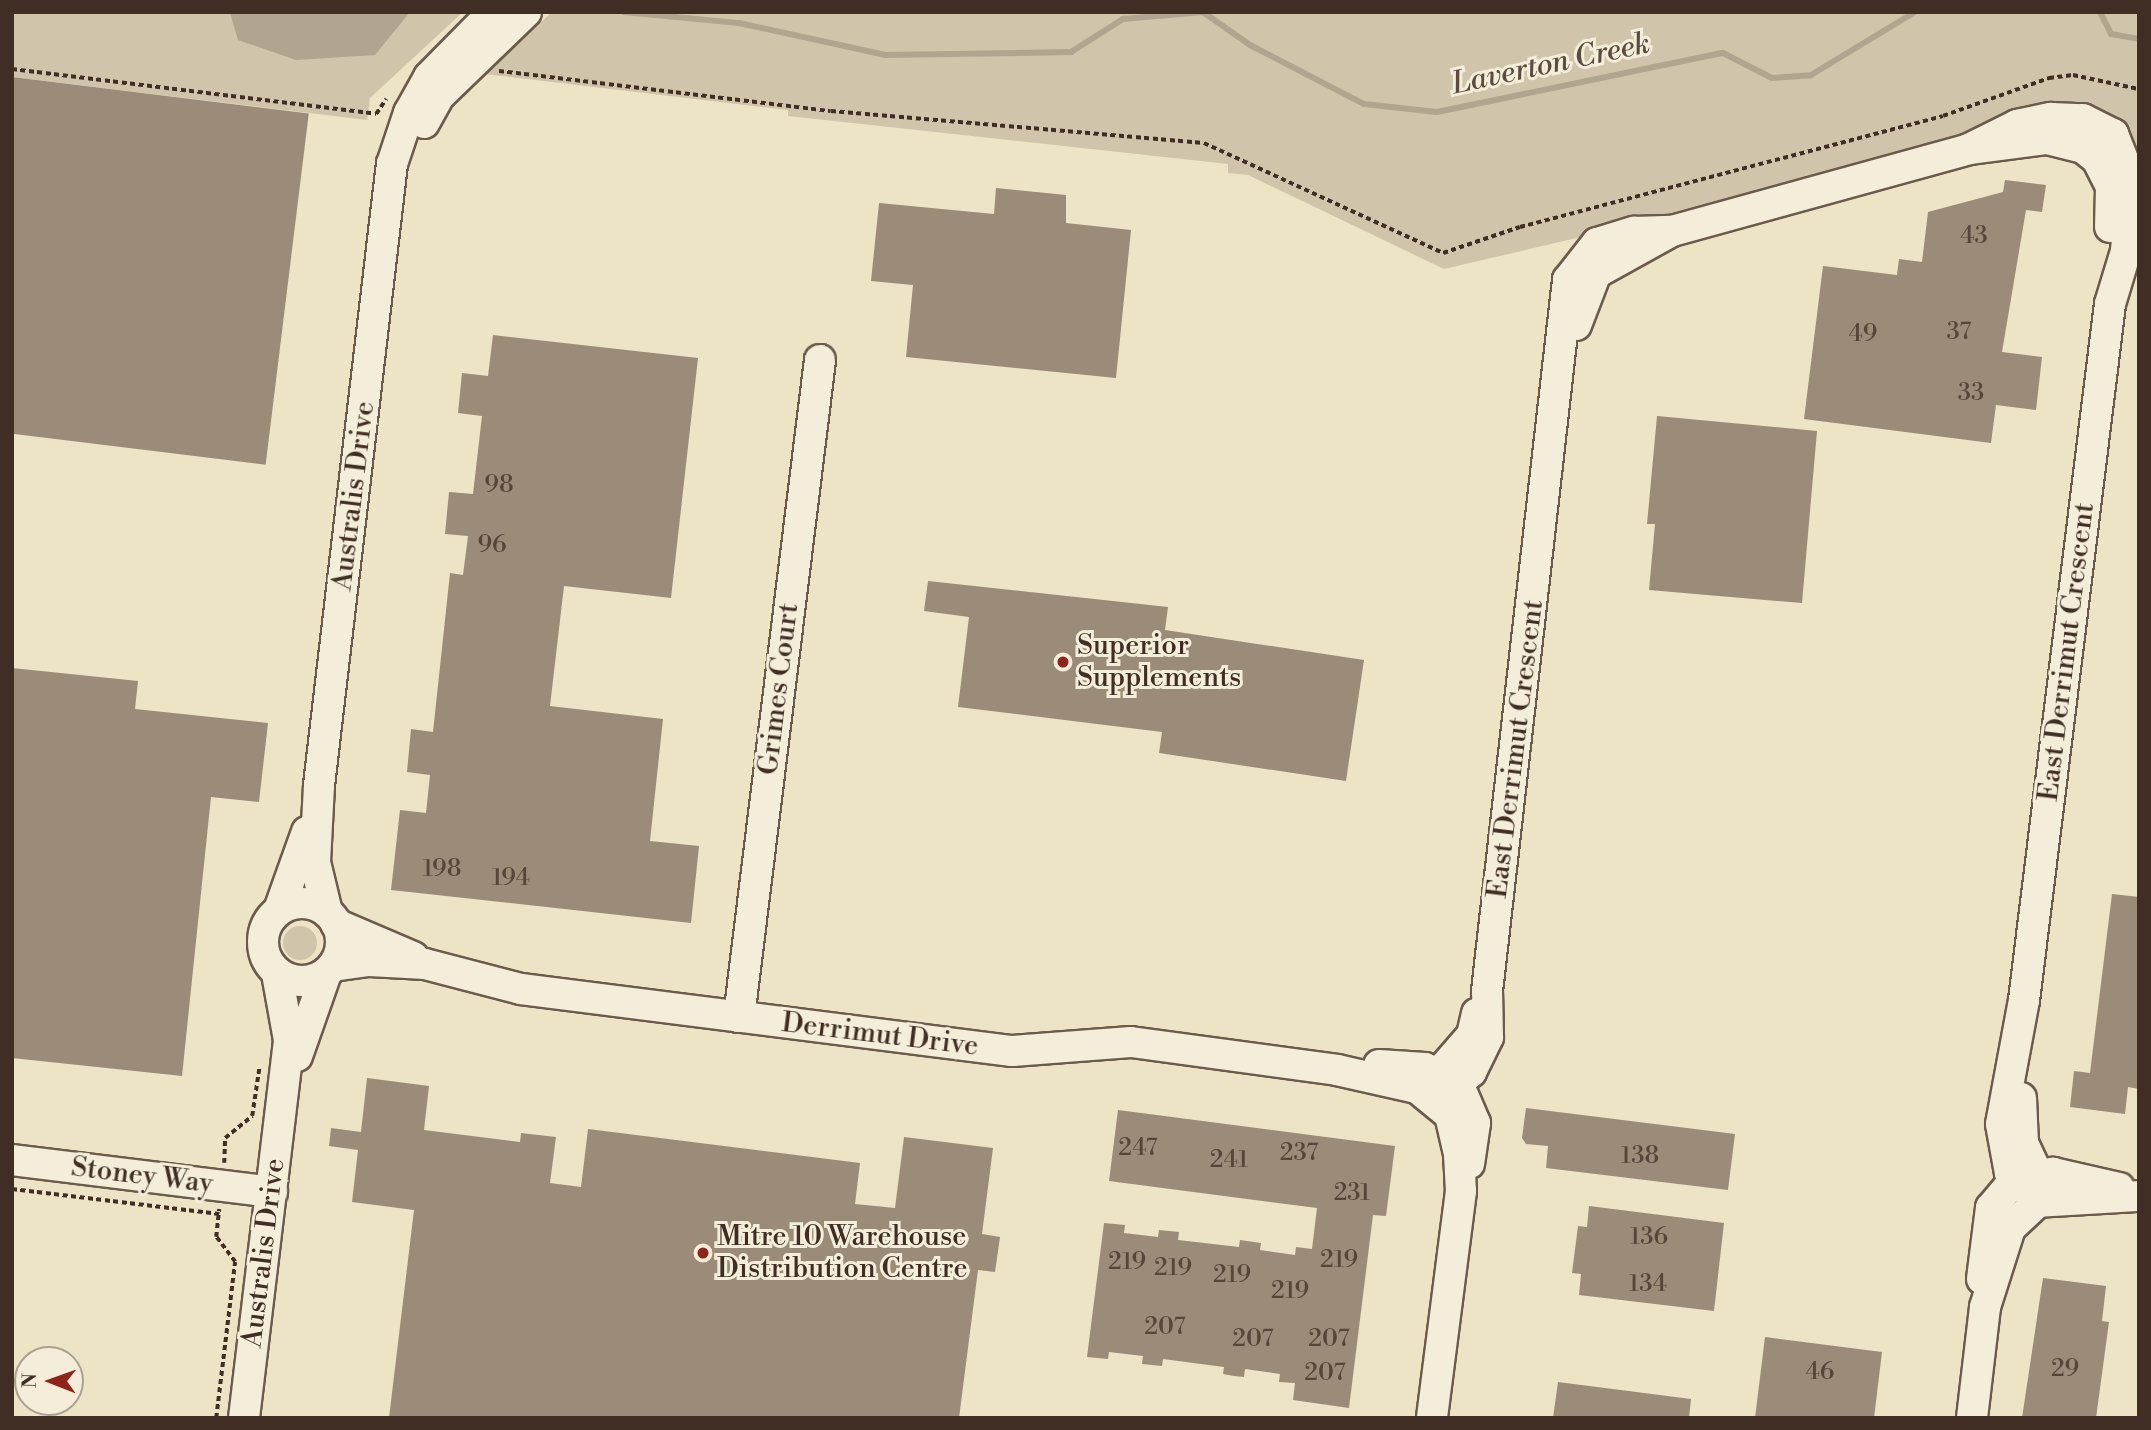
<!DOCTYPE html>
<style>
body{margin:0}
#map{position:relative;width:2151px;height:1430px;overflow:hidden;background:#ede3c5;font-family:"Libre Bodoni",serif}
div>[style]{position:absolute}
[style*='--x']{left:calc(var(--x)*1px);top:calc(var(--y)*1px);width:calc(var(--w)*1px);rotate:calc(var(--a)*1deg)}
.green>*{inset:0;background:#d0c4aa}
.round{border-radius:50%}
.water>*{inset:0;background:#b2a58f}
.stream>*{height:6px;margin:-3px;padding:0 3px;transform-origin:3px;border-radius:3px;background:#b2a58f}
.building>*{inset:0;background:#9a8c78;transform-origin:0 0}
.path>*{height:3.5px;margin-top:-1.75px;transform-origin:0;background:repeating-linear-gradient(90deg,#402e25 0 5px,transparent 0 8.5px)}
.roads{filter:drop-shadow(2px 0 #6b5b4d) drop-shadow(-2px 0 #6b5b4d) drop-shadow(0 2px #6b5b4d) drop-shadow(0 -2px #6b5b4d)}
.minor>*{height:30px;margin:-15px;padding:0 15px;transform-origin:15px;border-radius:15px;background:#f3edd9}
.minor>.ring{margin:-15px;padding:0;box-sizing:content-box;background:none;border:30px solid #f3edd9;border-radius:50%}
.dots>*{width:19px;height:19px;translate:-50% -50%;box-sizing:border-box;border:4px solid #f3edd9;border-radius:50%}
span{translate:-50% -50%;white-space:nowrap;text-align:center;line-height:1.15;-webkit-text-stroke:6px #f3edd9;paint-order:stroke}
.number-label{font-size:24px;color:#56463a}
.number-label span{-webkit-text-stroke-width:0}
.street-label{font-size:28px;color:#402e25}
.poi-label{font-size:28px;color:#402e25}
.left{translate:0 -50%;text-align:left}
.water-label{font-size:30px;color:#5c4c40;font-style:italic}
.frame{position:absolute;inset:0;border:14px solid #402e25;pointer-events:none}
.north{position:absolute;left:14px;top:1346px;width:70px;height:70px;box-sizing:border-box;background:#f3edd9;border:2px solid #aba191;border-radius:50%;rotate:271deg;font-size:19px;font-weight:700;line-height:28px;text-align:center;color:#402e25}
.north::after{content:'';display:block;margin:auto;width:24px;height:32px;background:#8f2418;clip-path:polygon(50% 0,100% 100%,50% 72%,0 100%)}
</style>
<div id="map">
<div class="green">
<div style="clip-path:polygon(12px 12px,463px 12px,370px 98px,367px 120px,12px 77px)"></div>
<div style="clip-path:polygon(552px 12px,2139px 12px,2139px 162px,2055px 108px,1637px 224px,1444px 269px,1248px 175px,1228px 173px,1228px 164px,788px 116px,788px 110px,485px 74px)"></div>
<div class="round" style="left:283px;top:926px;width:34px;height:34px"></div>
</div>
<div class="water">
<div style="clip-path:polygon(410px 12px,375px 55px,296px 60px,238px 40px,230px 13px)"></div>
</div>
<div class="stream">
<div style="--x:624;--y:12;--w:116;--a:5.5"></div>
<div style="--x:739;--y:23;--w:150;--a:12.3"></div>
<div style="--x:886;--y:55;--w:185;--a:-0.9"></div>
<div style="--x:1071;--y:52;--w:62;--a:-32.4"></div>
<div style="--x:1123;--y:19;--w:80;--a:-5"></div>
<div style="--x:1203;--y:12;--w:57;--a:35.1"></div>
<div style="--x:1250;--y:45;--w:128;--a:27.4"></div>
<div style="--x:1364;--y:104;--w:73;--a:6.3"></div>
<div style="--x:1437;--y:112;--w:292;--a:-11.7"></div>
<div style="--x:1723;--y:53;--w:55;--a:27"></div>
<div style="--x:1772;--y:78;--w:39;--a:-4"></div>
<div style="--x:1811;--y:75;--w:122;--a:-31.2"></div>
<div style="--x:2100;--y:12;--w:25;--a:63"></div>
<div style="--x:2111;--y:34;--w:28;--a:10"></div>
</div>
<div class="building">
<div style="left:12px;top:77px;width:299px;height:354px;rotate:7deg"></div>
<div style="clip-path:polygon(2005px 180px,2046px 185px,2042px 212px,2026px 210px,2002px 352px,2042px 357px,2036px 410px,1996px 405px,1991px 443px,1804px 419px,1823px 266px,1897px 275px,1899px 259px,1922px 262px,1928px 212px,2003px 192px)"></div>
<div style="clip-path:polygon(996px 188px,1066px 195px,1066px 223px,1131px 230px,1116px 378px,906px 357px,913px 285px,871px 281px,879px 203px,994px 214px)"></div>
<div style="clip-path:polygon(493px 335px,698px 358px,671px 598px,564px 586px,550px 706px,663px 719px,650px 841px,699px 846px,691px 923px,391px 890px,400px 810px,426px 813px,430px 775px,407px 772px,411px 729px,433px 732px,450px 573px,463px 575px,468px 536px,445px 534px,449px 492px,473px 494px,482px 416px,458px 413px,462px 373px,488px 376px)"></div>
<div style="clip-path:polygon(1657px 416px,1817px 431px,1802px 603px,1649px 590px,1655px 524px,1647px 524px)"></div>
<div style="clip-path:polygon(928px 581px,1168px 607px,1165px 630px,1364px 660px,1346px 781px,1159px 753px,1162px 732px,958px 707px,969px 617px,924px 611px)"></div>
<div style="clip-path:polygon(12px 668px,138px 681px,135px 709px,268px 723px,259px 802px,211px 797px,182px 1076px,12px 1058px)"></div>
<div style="clip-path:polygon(2112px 894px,2139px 897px,2139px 1089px,2128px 1087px,2125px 1114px,2070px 1107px,2074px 1071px,2090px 1073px)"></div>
<div style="clip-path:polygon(367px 1078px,429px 1086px,424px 1130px,520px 1142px,521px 1133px,556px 1137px,550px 1183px,581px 1187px,588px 1129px,860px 1163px,855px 1204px,895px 1208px,904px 1137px,993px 1148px,982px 1234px,1000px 1237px,995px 1272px,978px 1270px,959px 1418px,389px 1418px,414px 1210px,352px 1202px,358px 1150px,329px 1146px,331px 1128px,361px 1132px)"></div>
<div style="clip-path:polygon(1526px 1108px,1735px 1134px,1728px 1190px,1546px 1168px,1548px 1146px,1526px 1144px,1522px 1138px)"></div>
<div style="clip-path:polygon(1118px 1110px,1395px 1146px,1386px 1216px,1373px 1215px,1349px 1408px,1293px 1400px,1295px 1383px,1279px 1382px,1280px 1374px,1245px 1369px,1244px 1377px,1234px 1376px,1223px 1374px,1224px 1367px,1163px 1359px,1162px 1366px,1142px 1364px,1143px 1356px,1109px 1352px,1108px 1359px,1087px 1357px,1104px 1223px,1125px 1225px,1124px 1233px,1158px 1237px,1159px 1230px,1179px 1232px,1178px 1240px,1239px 1247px,1240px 1240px,1261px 1243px,1260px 1250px,1295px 1255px,1296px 1247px,1312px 1249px,1317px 1208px,1109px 1181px)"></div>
<div style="clip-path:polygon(1589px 1206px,1724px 1223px,1714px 1311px,1579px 1295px,1581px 1274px,1572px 1273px,1578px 1226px,1587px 1227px)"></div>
<div style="clip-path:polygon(2043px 1278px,2106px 1286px,2102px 1321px,2109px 1322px,2096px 1418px,2022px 1418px)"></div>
<div style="clip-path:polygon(1765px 1337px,1882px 1352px,1874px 1418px,1755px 1418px)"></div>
<div style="clip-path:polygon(1558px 1382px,1691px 1399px,1689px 1418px,1553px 1418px)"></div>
</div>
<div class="path">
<div style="--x:12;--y:69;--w:367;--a:7"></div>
<div style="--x:376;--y:114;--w:18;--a:-56"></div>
<div style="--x:499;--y:71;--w:334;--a:6.9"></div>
<div style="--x:831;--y:111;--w:374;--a:4.9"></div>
<div style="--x:1204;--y:143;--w:263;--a:24.7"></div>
<div style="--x:1443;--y:253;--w:81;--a:-18.7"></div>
<div style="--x:1520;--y:227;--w:437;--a:-14.7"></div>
<div style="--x:1943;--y:116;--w:113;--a:-19.7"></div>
<div style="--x:2049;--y:78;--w:24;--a:-7"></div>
<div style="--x:2073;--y:75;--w:67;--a:12"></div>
<div style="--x:224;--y:1163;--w:25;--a:-88"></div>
<div style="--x:225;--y:1138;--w:35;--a:-39"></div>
<div style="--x:252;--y:1116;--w:48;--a:-81.5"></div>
<div style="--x:12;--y:1189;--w:209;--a:6.9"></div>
<div style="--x:216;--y:1418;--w:157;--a:-83.1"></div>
<div style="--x:235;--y:1262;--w:31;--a:-127"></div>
<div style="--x:216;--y:1237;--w:28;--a:-84"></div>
</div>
<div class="roads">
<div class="minor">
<div style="--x:424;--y:123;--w:31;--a:-61"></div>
<div style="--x:439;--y:96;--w:121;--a:-44"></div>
<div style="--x:1969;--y:149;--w:54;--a:-26.6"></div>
<div style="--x:2017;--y:125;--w:35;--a:-12"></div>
<div style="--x:2051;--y:118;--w:32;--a:2"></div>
<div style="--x:2083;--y:119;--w:34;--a:27"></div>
<div style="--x:2113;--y:134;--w:52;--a:68.4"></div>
<div style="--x:2132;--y:182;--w:69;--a:95"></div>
<div style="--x:2126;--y:251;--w:55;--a:106.8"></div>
<div style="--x:2110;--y:304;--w:701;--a:97.04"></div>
<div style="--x:2024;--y:1000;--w:126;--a:100.5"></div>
<div style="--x:2001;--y:1124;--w:50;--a:79.6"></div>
<div style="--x:2010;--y:1173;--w:40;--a:46"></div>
<div style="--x:1576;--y:325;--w:56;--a:-69"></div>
<div style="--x:1596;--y:273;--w:87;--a:-28.9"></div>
<div style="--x:1672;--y:231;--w:308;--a:-15.4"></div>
<div style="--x:1969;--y:149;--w:79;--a:-7.3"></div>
<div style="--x:2047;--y:139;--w:37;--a:14"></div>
<div style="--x:2083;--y:148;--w:18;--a:38"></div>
<div style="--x:2097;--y:159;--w:31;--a:63"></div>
<div style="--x:2111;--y:187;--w:40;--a:91.4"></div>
<div class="ring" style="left:263px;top:903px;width:48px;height:48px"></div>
<div style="--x:279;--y:910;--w:83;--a:-70.3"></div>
<div style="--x:327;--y:912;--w:51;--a:-103.5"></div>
<div style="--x:315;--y:862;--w:77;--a:-87"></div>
<div style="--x:319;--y:785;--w:625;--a:-83.3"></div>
<div style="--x:392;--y:164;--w:54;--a:-71.6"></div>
<div style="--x:409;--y:113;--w:41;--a:-60.9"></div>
<div style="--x:429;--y:77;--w:91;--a:-45.4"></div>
<div style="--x:336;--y:924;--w:84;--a:23.2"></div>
<div style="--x:333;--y:966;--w:36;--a:-8"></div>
<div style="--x:369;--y:961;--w:56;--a:3.1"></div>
<div style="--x:425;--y:964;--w:99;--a:14.6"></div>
<div style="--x:521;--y:989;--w:495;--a:7.2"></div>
<div style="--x:1012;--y:1051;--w:119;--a:-4.3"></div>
<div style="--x:1131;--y:1042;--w:208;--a:7.7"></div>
<div style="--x:1337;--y:1070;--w:82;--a:12.7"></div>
<div style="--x:1417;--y:1088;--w:43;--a:39.3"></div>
<div style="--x:1450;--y:1115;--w:40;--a:77"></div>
<div style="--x:1459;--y:1154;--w:37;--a:87"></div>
<div style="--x:1461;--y:1191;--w:229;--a:97.3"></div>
<div style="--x:739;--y:1017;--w:662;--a:-82.97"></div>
<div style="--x:297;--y:1056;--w:88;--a:-70.7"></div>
<div style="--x:1379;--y:1065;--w:46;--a:3.7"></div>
<div style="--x:1425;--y:1068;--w:42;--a:31.4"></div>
<div style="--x:1461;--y:1090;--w:36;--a:67"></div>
<div style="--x:1475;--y:1123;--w:41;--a:98.3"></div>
<div style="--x:1437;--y:1091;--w:18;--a:-84"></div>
<div style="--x:1439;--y:1073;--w:50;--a:-49"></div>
<div style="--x:1472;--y:1035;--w:22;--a:-77"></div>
<div style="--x:2021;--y:1098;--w:45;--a:87.5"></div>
<div style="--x:2023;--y:1143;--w:33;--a:65"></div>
<div style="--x:2037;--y:1173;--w:18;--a:87"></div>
<div style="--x:1436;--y:1100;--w:45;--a:-38.7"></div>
<div style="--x:1471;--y:1072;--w:39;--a:-64"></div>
<div style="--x:1488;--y:1037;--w:46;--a:-91.2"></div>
<div style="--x:1487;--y:991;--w:716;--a:-83.5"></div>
<div style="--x:1568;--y:280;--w:47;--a:-51.9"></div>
<div style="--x:1597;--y:243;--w:39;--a:-17"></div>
<div style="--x:1634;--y:232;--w:38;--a:-2"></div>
<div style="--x:12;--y:1160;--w:262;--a:7"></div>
<div style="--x:1982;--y:1279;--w:72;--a:-82.8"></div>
<div style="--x:1991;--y:1208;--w:35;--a:-50"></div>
<div style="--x:2014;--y:1181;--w:40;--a:-12"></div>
<div style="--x:2053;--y:1173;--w:68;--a:12.8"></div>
<div style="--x:244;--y:1418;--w:381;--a:-83.2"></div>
<div style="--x:289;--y:1040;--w:68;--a:-100.2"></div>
<div style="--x:1972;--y:1418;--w:112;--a:-83.3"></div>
<div style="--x:1985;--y:1307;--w:83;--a:-72.4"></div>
<div style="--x:2010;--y:1228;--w:38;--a:-43"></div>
<div style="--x:2038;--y:1202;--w:101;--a:-3.4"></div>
</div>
</div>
<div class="dots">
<div style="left:1063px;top:662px;background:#8f2418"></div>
<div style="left:703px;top:1253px;background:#8f2418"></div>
</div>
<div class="number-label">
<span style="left:1974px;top:237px">43</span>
<span style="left:1959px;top:333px">37</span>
<span style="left:1863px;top:335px">49</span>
<span style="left:1971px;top:394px">33</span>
<span style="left:499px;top:486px">98</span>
<span style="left:492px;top:546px">96</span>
<span style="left:442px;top:870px">198</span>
<span style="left:511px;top:879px">194</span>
<span style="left:1138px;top:1149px">247</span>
<span style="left:1299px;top:1154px">237</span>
<span style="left:1640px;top:1157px">138</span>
<span style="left:1229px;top:1161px">241</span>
<span style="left:1352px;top:1194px">231</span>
<span style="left:1649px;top:1238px">136</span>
<span style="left:1339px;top:1261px">219</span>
<span style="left:1127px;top:1263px">219</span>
<span style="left:1173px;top:1269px">219</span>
<span style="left:1232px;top:1276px">219</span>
<span style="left:1648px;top:1285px">134</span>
<span style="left:1290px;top:1292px">219</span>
<span style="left:1165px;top:1328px">207</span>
<span style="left:1253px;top:1340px">207</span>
<span style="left:1329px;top:1340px">207</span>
<span style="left:2065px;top:1370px">29</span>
<span style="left:1820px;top:1373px">46</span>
<span style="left:1325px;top:1374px">207</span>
</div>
<div class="street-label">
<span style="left:354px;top:496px;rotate:-83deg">Australis Drive</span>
<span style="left:2067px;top:652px;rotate:-83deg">East Derrimut Crescent</span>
<span style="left:779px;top:689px;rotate:-83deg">Grimes Court</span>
<span style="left:1516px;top:749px;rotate:-83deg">East Derrimut Crescent</span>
<span style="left:880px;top:1035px;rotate:7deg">Derrimut Drive</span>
<span style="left:142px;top:1176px;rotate:7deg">Stoney Way</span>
<span style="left:264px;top:1253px;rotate:-83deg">Australis Drive</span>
</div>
<div class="poi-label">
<span class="left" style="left:1077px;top:662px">Superior<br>Supplements</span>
<span class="left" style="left:717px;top:1253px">Mitre 10 Warehouse<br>Distribution Centre</span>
</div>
<div class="water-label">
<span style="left:1551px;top:64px;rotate:-12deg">Laverton Creek</span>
</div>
<div class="frame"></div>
<div class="north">N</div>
</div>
